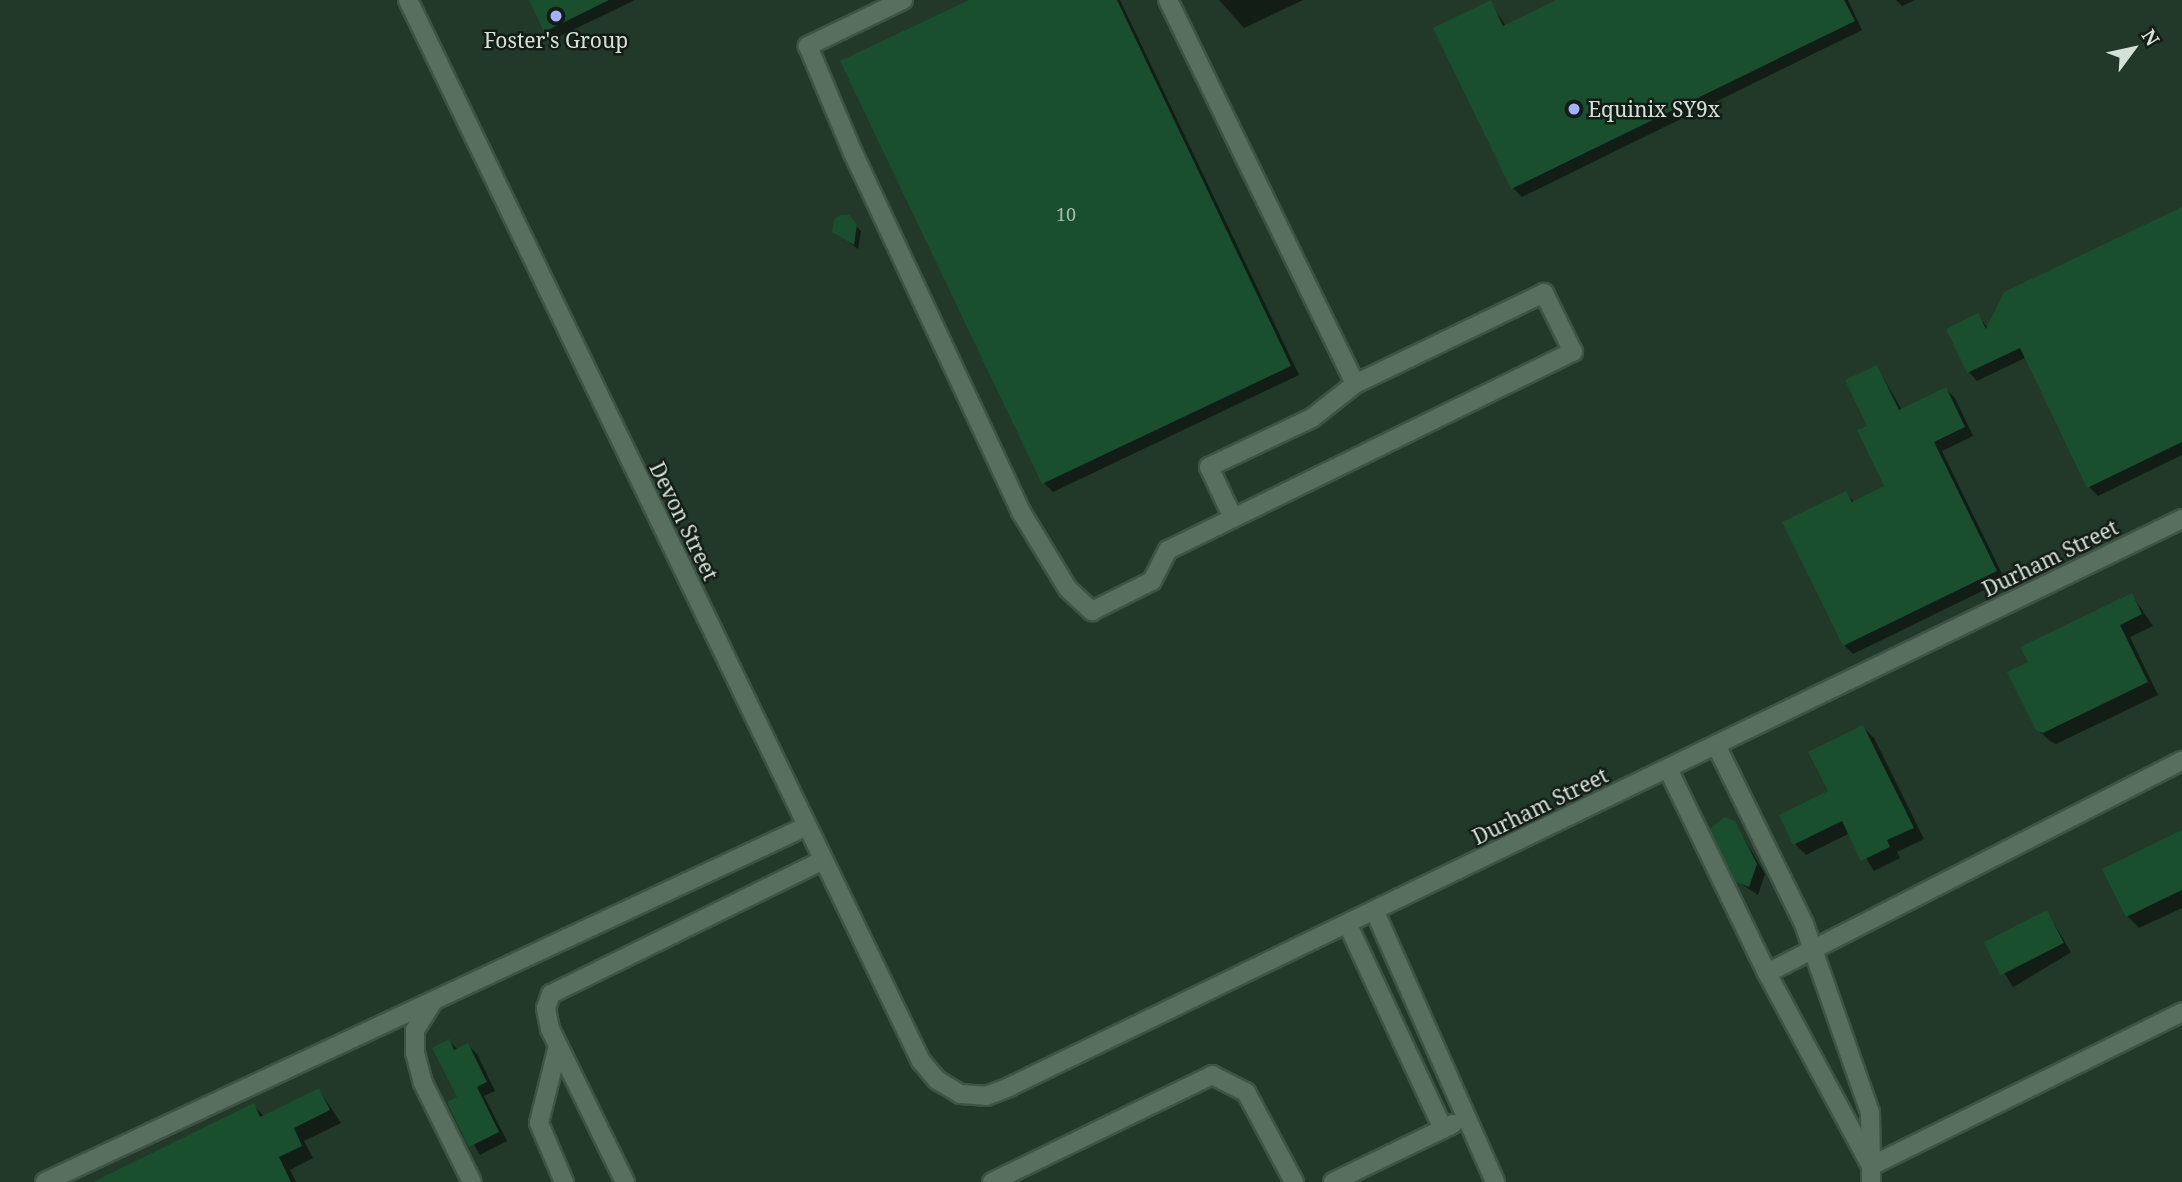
<!DOCTYPE html>
<style>
body{margin:0}
#map{position:relative;width:2182px;height:1182px;overflow:hidden;background:#223829;font-family:"Noto Serif",serif}
div>[style]{position:absolute}
[style*='--x']{left:calc(var(--x)*1px);top:calc(var(--y)*1px);width:calc(var(--w)*1px);rotate:calc(var(--a)*1deg)}
.shadow>*{inset:0;background:#0007;transform-origin:0 0}
.building>*{inset:0;background:#194f2f;transform-origin:0 0}
.roads{filter:drop-shadow(2px 0 #3e5345) drop-shadow(-2px 0 #3e5345) drop-shadow(0 2px #3e5345) drop-shadow(0 -2px #3e5345)}
.minor>*{height:18px;margin:-9px;padding:0 9px;transform-origin:9px;border-radius:9px;background:#586e5e}
.dots>*{width:19px;height:19px;translate:-50% -50%;box-sizing:border-box;border:4px solid #131d16;border-radius:50%}
span{translate:-50% -50%;white-space:nowrap;text-align:center;line-height:1.15;-webkit-text-stroke:5px #131d16;paint-order:stroke}
.number-label{font-size:18px;color:#a5bcad}
.number-label span{-webkit-text-stroke-width:0}
.poi-label{font-size:21px;color:#d4e1d7}
.left{translate:0 -50%;text-align:left}
.street-label{font-size:21px;color:#d4e1d7}
.north{position:absolute;left:2098px;top:14px;width:70px;height:70px;-webkit-text-stroke:5px #131d16;paint-order:stroke;rotate:57deg;font-size:19px;font-weight:700;line-height:28px;text-align:center;color:#d4e1d7}
.north::after{content:'';display:block;margin:auto;width:24px;height:32px;background:#d4e1d7;clip-path:polygon(50% 0,100% 100%,50% 72%,0 100%)}
</style>
<div id="map">
<div class="shadow">
<div style="clip-path:polygon(531px 0,635px 0,554px 39px)"></div>
<div style="clip-path:polygon(973px 0,1120px 0,1299px 375px,1053px 492px,1044px 483px,843px 62px)"></div>
<div style="clip-path:polygon(1219px 0,1303px 0,1244px 28px)"></div>
<div style="clip-path:polygon(1560px 0,1848px 0,1862px 30px,1522px 197px,1513px 188px,1490px 2px,1506px 26px)"></div>
<div style="clip-path:polygon(1896px 0,1915px 0,1902px 6px)"></div>
<div style="clip-path:polygon(2182px 209px,2182px 455px,2098px 496px,2089px 487px,2027px 357px,1977px 381px,1969px 372px,1977px 315px,1988px 328px)"></div>
<div style="clip-path:polygon(856px 226px,861px 231px,858px 249px,834px 231px)"></div>
<div style="clip-path:polygon(1877px 367px,1902px 410px,1946px 389px,1955px 398px,1973px 436px,1942px 451px,2005px 580px,1853px 654px,1844px 645px,1846px 493px,1855px 503px,1887px 487px,1869px 427px)"></div>
<div style="clip-path:polygon(2132px 595px,2153px 626px,2130px 637px,2158px 695px,2056px 744px,2050px 741px,2037px 729px,2030px 663px)"></div>
<div style="clip-path:polygon(1863px 727px,1874px 738px,1924px 839px,1897px 852px,1900px 858px,1874px 871px,1850px 833px,1806px 855px,1795px 844px,1830px 792px)"></div>
<div style="clip-path:polygon(1734px 822px,1765px 874px,1758px 895px,1737px 881px)"></div>
<div style="clip-path:polygon(2182px 832px,2182px 908px,2139px 928px,2127px 916px)"></div>
<div style="left:2047px;top:912px;width:47px;height:68px;rotate:59deg"></div>
<div style="clip-path:polygon(449px 1041px,458px 1050px,468px 1045px,477px 1054px,495px 1091px,484px 1096px,507px 1141px,480px 1155px,449px 1102px,459px 1097px)"></div>
<div style="clip-path:polygon(319px 1090px,341px 1123px,304px 1141px,313px 1158px,290px 1170px,296px 1182px,97px 1182px,253px 1105px,265px 1117px)"></div>
</div>
<div class="building">
<div style="clip-path:polygon(529px 0,609px 0,544px 32px)"></div>
<div style="clip-path:polygon(969px 0,1117px 0,1291px 366px,1042px 484px,840px 61px)"></div>
<div style="clip-path:polygon(1491px 0,1503px 26px,1556px 0,1844px 0,1855px 21px,1511px 189px,1433px 28px)"></div>
<div style="clip-path:polygon(2182px 207px,2182px 442px,2087px 488px,2020px 348px,1967px 373px,1946px 329px,1978px 313px,1986px 329px,2004px 292px)"></div>
<div style="clip-path:polygon(841px 215px,849px 215px,857px 224px,854px 245px,832px 232px,834px 219px)"></div>
<div style="clip-path:polygon(1877px 365px,1899px 410px,1946px 387px,1965px 427px,1934px 442px,1997px 571px,1843px 646px,1782px 522px,1846px 491px,1852px 502px,1884px 486px,1857px 430px,1867px 426px,1845px 380px)"></div>
<div style="clip-path:polygon(2132px 593px,2142px 614px,2120px 625px,2148px 682px,2043px 733px,2036px 730px,2007px 672px,2028px 662px,2020px 647px)"></div>
<div style="clip-path:polygon(1863px 725px,1914px 828px,1887px 840px,1890px 847px,1861px 861px,1842px 821px,1793px 845px,1779px 815px,1828px 791px,1808px 752px)"></div>
<div style="clip-path:polygon(1724px 817px,1735px 821px,1757px 864px,1749px 887px,1736px 882px,1710px 829px)"></div>
<div style="clip-path:polygon(2182px 830px,2182px 890px,2126px 917px,2102px 869px)"></div>
<div style="left:2047px;top:910px;width:37px;height:71px;rotate:63deg"></div>
<div style="clip-path:polygon(449px 1039px,454px 1050px,468px 1043px,487px 1082px,477px 1087px,499px 1132px,469px 1147px,447px 1102px,457px 1097px,432px 1048px)"></div>
<div style="clip-path:polygon(319px 1088px,330px 1110px,294px 1128px,302px 1146px,279px 1157px,291px 1182px,93px 1182px,254px 1103px,260px 1117px)"></div>
</div>
<div class="roads">
<div class="minor">
<div style="--x:408;--y:0;--w:1179;--a:64.2"></div>
<div style="--x:921;--y:1061;--w:25;--a:50"></div>
<div style="--x:937;--y:1080;--w:27;--a:31"></div>
<div style="--x:960;--y:1094;--w:26;--a:4"></div>
<div style="--x:986;--y:1096;--w:25;--a:-21"></div>
<div style="--x:1009;--y:1087;--w:1303;--a:-25.84"></div>
<div style="--x:903;--y:0;--w:106;--a:154.2"></div>
<div style="--x:808;--y:46;--w:116;--a:67.2"></div>
<div style="--x:853;--y:153;--w:396;--a:64.9"></div>
<div style="--x:1021;--y:512;--w:90;--a:58.6"></div>
<div style="--x:1068;--y:589;--w:33;--a:43"></div>
<div style="--x:1092;--y:611;--w:67;--a:-26.6"></div>
<div style="--x:1152;--y:581;--w:35;--a:-63"></div>
<div style="--x:1168;--y:550;--w:451;--a:-26.1"></div>
<div style="--x:1573;--y:352;--w:66;--a:-116.2"></div>
<div style="--x:1544;--y:293;--w:210;--a:154.3"></div>
<div style="--x:1355;--y:384;--w:55;--a:141.7"></div>
<div style="--x:1312;--y:418;--w:114;--a:154.6"></div>
<div style="--x:1209;--y:467;--w:56;--a:64.8"></div>
<div style="--x:1168;--y:0;--w:427;--a:64"></div>
<div style="--x:1716;--y:745;--w:199;--a:63.8"></div>
<div style="--x:1804;--y:924;--w:199;--a:70.7"></div>
<div style="--x:1870;--y:1112;--w:54;--a:88.9"></div>
<div style="--x:1871;--y:1166;--w:347;--a:-26.3"></div>
<div style="--x:1668;--y:769;--w:227;--a:64.1"></div>
<div style="--x:1767;--y:973;--w:219;--a:61.7"></div>
<div style="--x:1871;--y:1166;--w:16;--a:90"></div>
<div style="--x:1375;--y:912;--w:295;--a:66"></div>
<div style="--x:1348;--y:925;--w:225;--a:65"></div>
<div style="--x:1767;--y:973;--w:466;--a:-27.1"></div>
<div style="--x:432;--y:1003;--w:32;--a:122"></div>
<div style="--x:415;--y:1030;--w:23;--a:90"></div>
<div style="--x:415;--y:1053;--w:31;--a:75"></div>
<div style="--x:423;--y:1083;--w:110;--a:63.7"></div>
<div style="--x:558;--y:1046;--w:79;--a:103.9"></div>
<div style="--x:539;--y:1123;--w:64;--a:67"></div>
<div style="--x:45;--y:1182;--w:841;--a:-25.04"></div>
<div style="--x:625;--y:1182;--w:170;--a:-116.1"></div>
<div style="--x:550;--y:1029;--w:21;--a:-101"></div>
<div style="--x:546;--y:1008;--w:15;--a:-70"></div>
<div style="--x:551;--y:994;--w:303;--a:-26.2"></div>
<div style="--x:992;--y:1182;--w:245;--a:-25.9"></div>
<div style="--x:1212;--y:1075;--w:38;--a:27"></div>
<div style="--x:1246;--y:1092;--w:102;--a:61.9"></div>
<div style="--x:1333;--y:1182;--w:133;--a:-25.8"></div>
</div>
</div>
<div class="dots">
<div style="left:556px;top:16px;background:#a3b2fd"></div>
<div style="left:1574px;top:109px;background:#a3b2fd"></div>
</div>
<div class="number-label">
<span style="left:1066px;top:214px">10</span>
</div>
<div class="poi-label">
<span style="left:556px;top:40px">Foster's Group</span>
<span class="left" style="left:1588px;top:109px">Equinix SY9x</span>
</div>
<div class="street-label">
<span style="left:684px;top:521px;rotate:64deg">Devon Street</span>
<span style="left:2050px;top:558px;rotate:-26deg">Durham Street</span>
<span style="left:1540px;top:806px;rotate:-26deg">Durham Street</span>
</div>
<div class="north">N</div>
</div>
